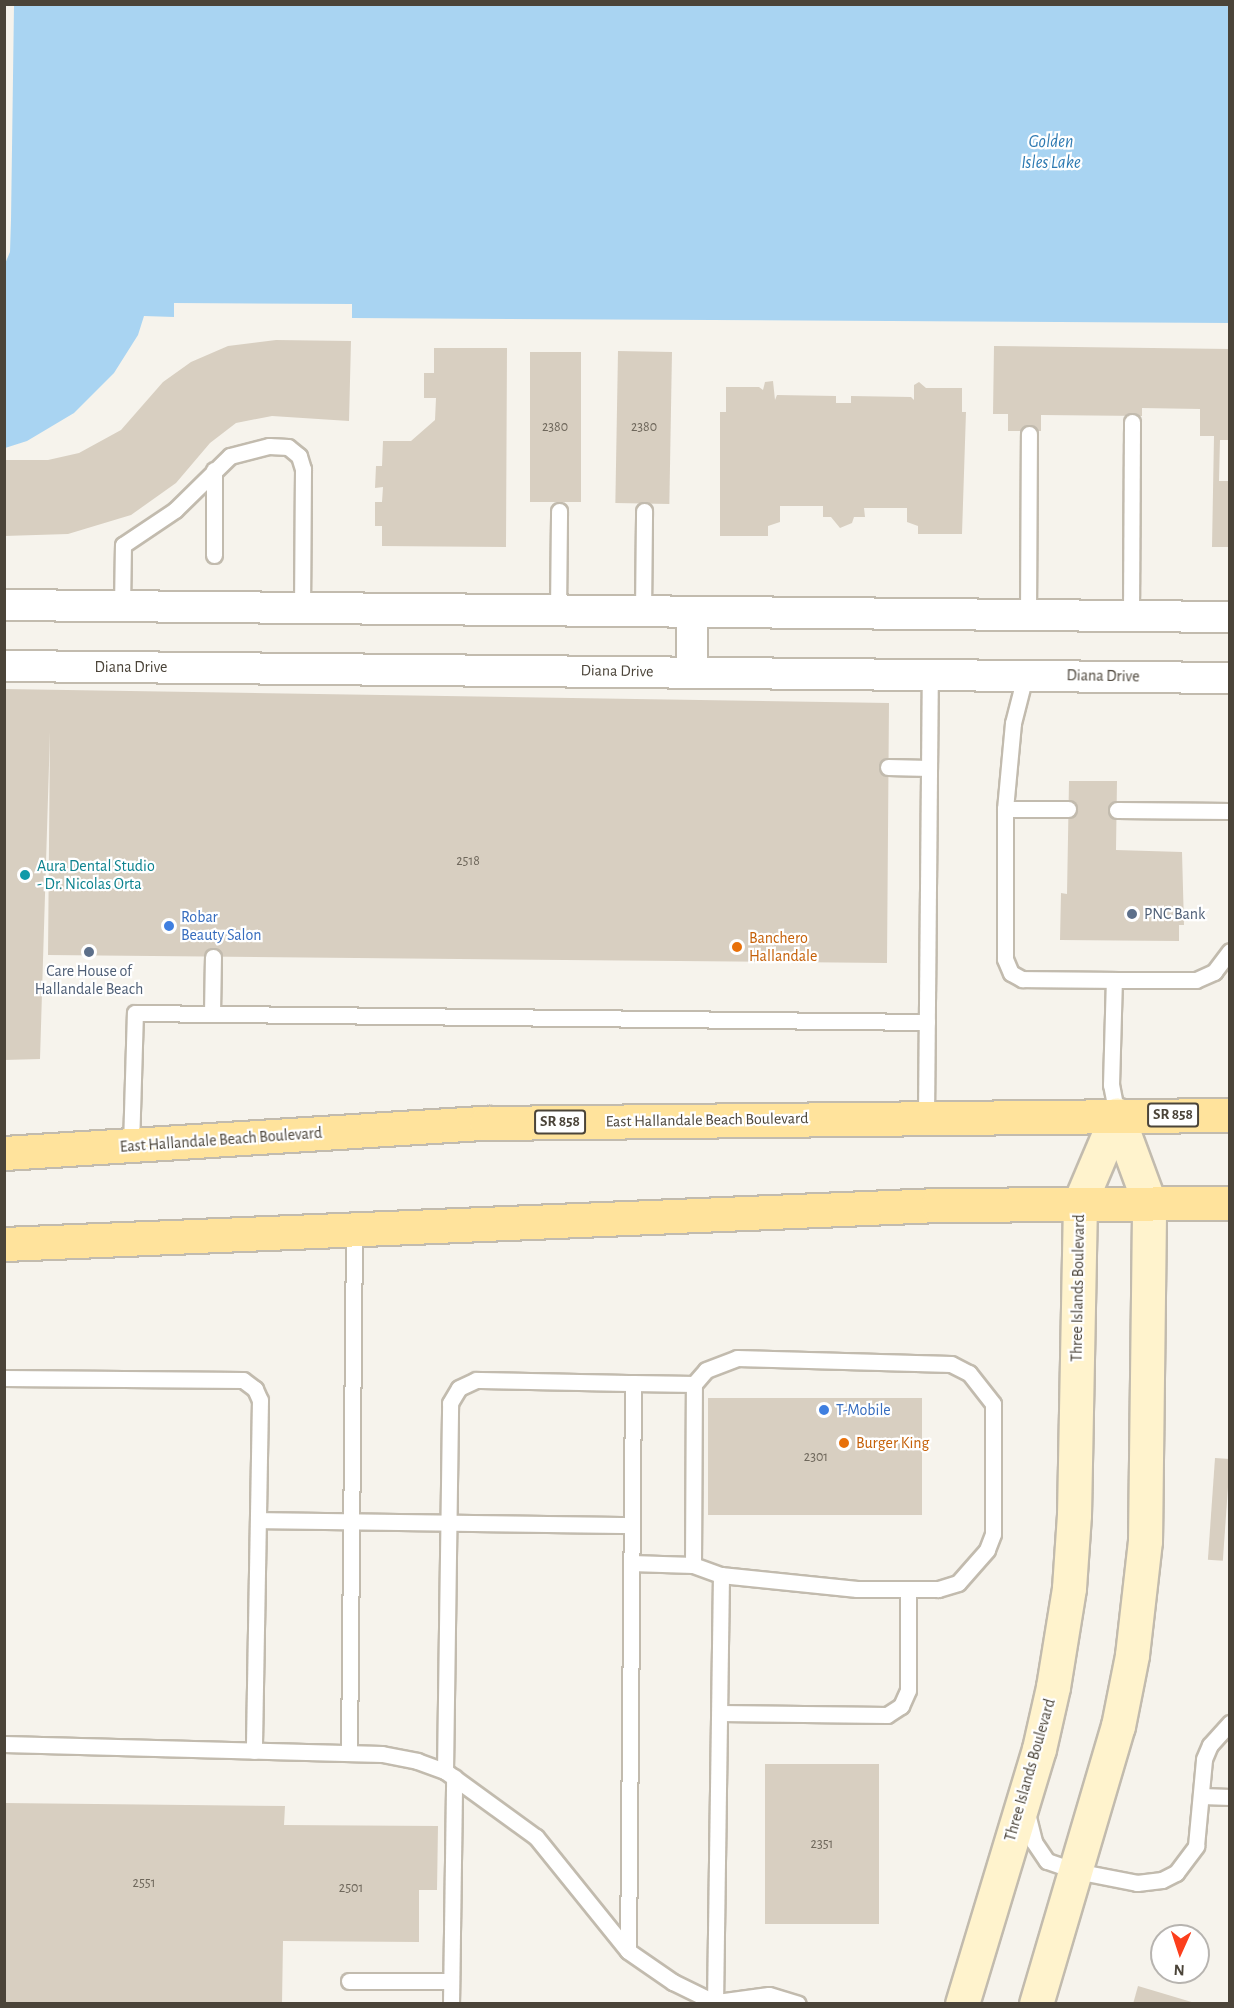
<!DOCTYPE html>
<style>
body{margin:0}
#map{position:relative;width:1234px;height:2008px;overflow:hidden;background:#f6f3ec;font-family:"Alegreya Sans",sans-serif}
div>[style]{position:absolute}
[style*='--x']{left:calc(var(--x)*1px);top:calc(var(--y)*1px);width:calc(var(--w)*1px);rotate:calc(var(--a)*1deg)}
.water>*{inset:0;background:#a9d4f2}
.building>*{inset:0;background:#d8cfc1;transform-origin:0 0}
.roads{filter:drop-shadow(2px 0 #c2bbae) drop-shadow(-2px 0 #c2bbae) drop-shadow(0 2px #c2bbae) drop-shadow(0 -2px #c2bbae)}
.lane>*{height:15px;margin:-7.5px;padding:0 7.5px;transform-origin:7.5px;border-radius:7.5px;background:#fff}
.street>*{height:30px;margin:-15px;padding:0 15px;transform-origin:15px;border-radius:15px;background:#fff}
.secondary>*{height:33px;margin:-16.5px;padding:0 16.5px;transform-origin:16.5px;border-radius:16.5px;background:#fff3cd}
.primary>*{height:33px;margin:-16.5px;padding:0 16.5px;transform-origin:16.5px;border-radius:16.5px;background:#ffe39c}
.dots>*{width:16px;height:16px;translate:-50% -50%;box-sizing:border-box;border:3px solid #fff;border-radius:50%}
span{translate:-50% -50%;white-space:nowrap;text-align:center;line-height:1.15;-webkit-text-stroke:4.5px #fff;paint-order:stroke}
.number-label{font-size:14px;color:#6e675b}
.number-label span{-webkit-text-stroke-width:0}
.shield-label span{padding:2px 4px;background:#fff;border:2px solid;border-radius:4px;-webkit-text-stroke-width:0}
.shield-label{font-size:15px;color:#4b4439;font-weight:700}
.street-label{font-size:16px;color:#4b4439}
.culture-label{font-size:16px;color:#0d838f}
.left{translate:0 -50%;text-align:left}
.service-label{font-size:16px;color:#4e5e75}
.shop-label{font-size:16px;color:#366cbe}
.food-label{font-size:16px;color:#c56008}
.water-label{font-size:18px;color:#2e7ab2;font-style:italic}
.frame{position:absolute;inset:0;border:6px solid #4b4439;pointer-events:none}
.north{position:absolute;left:1150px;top:1924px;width:60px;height:60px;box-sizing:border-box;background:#fff;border:2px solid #b7b4b0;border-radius:50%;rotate:183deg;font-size:16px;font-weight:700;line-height:24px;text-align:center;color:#4b4439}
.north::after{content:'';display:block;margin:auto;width:21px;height:27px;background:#fc3f1d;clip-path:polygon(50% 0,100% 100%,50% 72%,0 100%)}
</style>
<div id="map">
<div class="water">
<div style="clip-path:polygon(14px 5px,1229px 5px,1229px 323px,352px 318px,352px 304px,174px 303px,174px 317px,144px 316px,138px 335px,114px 373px,74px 413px,27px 441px,5px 448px,4px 266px,10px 252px,11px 220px)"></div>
</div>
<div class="building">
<div style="clip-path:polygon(276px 340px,351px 341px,349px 421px,272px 416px,236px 423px,210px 443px,176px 483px,131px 515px,68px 534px,4px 536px,4px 460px,48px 460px,79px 453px,121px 430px,163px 382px,191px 362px,228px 346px)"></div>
<div style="clip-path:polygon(994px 346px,1230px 349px,1230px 440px,1220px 440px,1219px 481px,1230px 481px,1230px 547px,1212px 547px,1214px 436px,1200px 436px,1200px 409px,1142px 408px,1142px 416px,1041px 415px,1041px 431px,1008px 431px,1008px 414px,993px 414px)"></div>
<div style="clip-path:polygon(434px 348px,507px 348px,506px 547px,382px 546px,382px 526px,375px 526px,375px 502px,382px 502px,383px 487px,375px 488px,376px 466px,382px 466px,383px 441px,411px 441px,435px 420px,436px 398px,424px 398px,424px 373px,434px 373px)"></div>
<div style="left:618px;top:351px;width:54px;height:152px;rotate:1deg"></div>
<div style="left:530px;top:352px;width:51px;height:150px"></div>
<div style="clip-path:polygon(773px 381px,775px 400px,777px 395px,836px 396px,836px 403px,851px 403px,851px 396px,911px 397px,914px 400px,914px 385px,919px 382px,926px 388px,962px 388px,962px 412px,966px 412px,962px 534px,918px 534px,918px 526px,907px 522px,907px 508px,864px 508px,865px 517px,854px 517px,852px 523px,840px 528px,831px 517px,823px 517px,823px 506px,780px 506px,780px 522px,768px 526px,768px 536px,720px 536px,720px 412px,726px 412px,726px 387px,759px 387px,763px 390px,765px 382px)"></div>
<div style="clip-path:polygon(4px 689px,889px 703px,887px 963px,48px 955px,50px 732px,40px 1059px,4px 1060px)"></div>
<div style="clip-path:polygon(1069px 781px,1117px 781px,1116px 850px,1182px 852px,1184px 925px,1179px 925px,1179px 941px,1060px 940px,1061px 893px,1067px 894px)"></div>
<div style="left:922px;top:1398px;width:117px;height:214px;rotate:90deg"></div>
<div style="left:1215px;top:1458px;width:15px;height:102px;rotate:4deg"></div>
<div style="left:765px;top:1764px;width:114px;height:160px"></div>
<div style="clip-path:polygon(4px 1803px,285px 1806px,284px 1825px,438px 1826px,437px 1890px,419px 1890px,419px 1942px,283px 1941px,282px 2004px,4px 2004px)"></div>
<div style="clip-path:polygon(1138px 1986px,1195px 2003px,1195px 2004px,1133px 2004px)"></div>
</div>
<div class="roads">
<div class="lane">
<div style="--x:214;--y:555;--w:85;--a:-90"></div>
<div style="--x:122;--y:607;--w:62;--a:-89.1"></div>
<div style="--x:123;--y:545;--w:63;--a:-33.9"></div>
<div style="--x:175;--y:510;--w:77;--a:-44.5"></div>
<div style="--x:230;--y:456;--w:40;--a:-14.4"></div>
<div style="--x:269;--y:446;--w:19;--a:3"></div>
<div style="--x:288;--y:447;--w:14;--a:39"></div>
<div style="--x:299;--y:456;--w:14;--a:73"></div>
<div style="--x:303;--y:469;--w:140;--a:90.4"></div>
<div style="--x:558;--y:612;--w:101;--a:-89.4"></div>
<div style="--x:643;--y:613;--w:102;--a:-89.4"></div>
<div style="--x:1028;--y:616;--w:182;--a:-89.7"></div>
<div style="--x:1131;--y:616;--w:194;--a:-89.7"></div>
<div style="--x:1025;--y:676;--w:49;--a:104.3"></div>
<div style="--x:1013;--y:723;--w:86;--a:95.3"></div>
<div style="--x:1005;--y:809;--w:150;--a:90"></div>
<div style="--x:1005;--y:959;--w:15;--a:67"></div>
<div style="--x:1011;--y:973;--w:13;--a:29"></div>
<div style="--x:1022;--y:979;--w:92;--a:0.6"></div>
<div style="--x:888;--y:767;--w:41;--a:1.4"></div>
<div style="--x:1005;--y:809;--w:63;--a:0"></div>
<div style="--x:1117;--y:810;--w:113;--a:0.5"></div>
<div style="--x:212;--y:1013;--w:56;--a:-89"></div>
<div style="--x:1117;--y:1115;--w:31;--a:-101"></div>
<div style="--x:1111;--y:1085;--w:105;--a:-88.4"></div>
<div style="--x:1114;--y:980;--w:82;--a:0"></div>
<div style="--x:1196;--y:980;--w:20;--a:-24"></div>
<div style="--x:1214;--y:972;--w:26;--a:-53"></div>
<div style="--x:926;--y:1117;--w:443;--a:-89.5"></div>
<div style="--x:131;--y:1146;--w:133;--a:-88.3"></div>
<div style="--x:135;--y:1013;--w:792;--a:0.65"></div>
<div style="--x:4;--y:1378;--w:239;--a:0.5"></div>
<div style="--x:243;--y:1380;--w:15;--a:37"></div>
<div style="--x:255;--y:1389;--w:12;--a:66"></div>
<div style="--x:260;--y:1400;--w:351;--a:91"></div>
<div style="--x:633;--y:1383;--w:61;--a:0.9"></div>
<div style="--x:694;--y:1384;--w:18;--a:-49"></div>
<div style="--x:706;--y:1370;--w:33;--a:-21"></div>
<div style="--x:737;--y:1358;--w:214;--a:1.6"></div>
<div style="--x:951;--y:1364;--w:20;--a:27"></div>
<div style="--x:969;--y:1373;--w:39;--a:52"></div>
<div style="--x:993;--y:1404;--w:130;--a:90"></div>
<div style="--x:993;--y:1534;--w:17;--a:111"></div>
<div style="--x:987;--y:1550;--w:44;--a:131.3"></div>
<div style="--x:958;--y:1583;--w:21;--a:163"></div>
<div style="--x:938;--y:1589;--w:81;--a:180"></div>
<div style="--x:857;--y:1589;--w:137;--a:-174.1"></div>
<div style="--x:258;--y:1520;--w:374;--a:0.8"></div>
<div style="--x:631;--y:1563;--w:62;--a:1.8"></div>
<div style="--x:693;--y:1565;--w:181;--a:-89.7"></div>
<div style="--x:693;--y:1565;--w:30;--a:20"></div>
<div style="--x:721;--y:1575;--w:429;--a:90.8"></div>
<div style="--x:720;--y:1713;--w:167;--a:0.7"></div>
<div style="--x:887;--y:1715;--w:17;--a:-33"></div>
<div style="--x:901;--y:1706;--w:17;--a:-66"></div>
<div style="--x:908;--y:1690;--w:101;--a:-90"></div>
<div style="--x:4;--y:1744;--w:378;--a:1.5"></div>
<div style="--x:382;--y:1754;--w:36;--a:11"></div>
<div style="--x:417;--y:1761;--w:30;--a:20"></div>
<div style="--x:445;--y:1771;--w:112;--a:36"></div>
<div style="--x:536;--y:1837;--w:146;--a:51.1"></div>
<div style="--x:628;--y:1951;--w:55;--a:34.6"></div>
<div style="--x:673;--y:1982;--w:50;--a:26.1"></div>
<div style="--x:349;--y:1753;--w:524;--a:-89.45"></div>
<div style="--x:445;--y:1771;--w:368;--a:-89.2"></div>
<div style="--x:450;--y:1403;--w:17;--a:-59"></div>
<div style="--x:459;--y:1388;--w:19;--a:-25"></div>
<div style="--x:476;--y:1380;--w:157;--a:1.1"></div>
<div style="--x:633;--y:1383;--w:568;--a:90.5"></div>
<div style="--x:1202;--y:1796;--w:28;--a:2"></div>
<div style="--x:1027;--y:1813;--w:30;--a:76"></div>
<div style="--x:1034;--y:1842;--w:23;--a:56"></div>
<div style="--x:1047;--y:1861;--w:31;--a:19"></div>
<div style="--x:1076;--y:1871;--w:62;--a:11.1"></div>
<div style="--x:1137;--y:1883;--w:25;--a:-7"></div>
<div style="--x:1162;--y:1880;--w:16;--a:-27"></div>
<div style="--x:1176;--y:1873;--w:34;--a:-53"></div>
<div style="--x:1196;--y:1846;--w:87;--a:-84.7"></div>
<div style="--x:1204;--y:1759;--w:15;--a:-67"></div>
<div style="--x:1210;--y:1745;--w:30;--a:-48"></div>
<div style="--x:349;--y:1981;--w:102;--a:0"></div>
<div style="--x:717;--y:2002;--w:52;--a:-7.7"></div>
<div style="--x:769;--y:1995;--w:30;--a:17"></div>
<div style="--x:451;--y:2004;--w:227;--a:-89.2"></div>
</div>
<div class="street">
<div style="--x:4;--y:605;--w:1226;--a:0.56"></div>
<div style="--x:692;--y:613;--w:59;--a:90"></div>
<div style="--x:4;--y:666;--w:1226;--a:0.56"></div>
</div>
<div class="secondary">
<div style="--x:962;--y:2004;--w:266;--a:-73.2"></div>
<div style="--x:1039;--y:1749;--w:64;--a:-77.3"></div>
<div style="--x:1053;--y:1687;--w:100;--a:-80.8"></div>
<div style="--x:1069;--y:1588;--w:73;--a:-86.1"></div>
<div style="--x:1074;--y:1515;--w:313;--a:-88.9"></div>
<div style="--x:1080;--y:1202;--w:95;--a:-67"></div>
<div style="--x:1036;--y:2004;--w:290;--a:-73.6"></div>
<div style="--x:1118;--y:1726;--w:72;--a:-78.8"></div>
<div style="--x:1132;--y:1655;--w:115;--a:-83.5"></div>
<div style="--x:1145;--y:1541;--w:339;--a:-89.3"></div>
<div style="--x:1149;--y:1202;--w:93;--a:-110.2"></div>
</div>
<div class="primary">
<div style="--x:4;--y:1153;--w:483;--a:-3.6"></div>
<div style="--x:486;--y:1123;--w:744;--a:-0.62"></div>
<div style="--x:4;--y:1244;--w:935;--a:-2.39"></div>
<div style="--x:938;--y:1205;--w:292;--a:-0.4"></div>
</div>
</div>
<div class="dots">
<div style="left:25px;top:875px;background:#0f9aa8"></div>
<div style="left:1132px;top:914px;background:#5c6f8a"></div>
<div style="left:169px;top:926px;background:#3f7fe0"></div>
<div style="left:737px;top:947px;background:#e8710a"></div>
<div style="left:89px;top:952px;background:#5c6f8a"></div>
<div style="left:824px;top:1410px;background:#3f7fe0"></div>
<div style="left:844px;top:1443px;background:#e8710a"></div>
</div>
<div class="number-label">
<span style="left:555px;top:427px">2380</span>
<span style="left:644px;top:427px">2380</span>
<span style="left:468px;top:861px">2518</span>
<span style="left:816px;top:1457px">2301</span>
<span style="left:822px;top:1844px">2351</span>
<span style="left:144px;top:1883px">2551</span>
<span style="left:351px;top:1888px">2501</span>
</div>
<div class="shield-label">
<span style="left:1173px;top:1115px">SR 858</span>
<span style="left:560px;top:1122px">SR 858</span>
</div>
<div class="street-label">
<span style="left:131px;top:667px">Diana Drive</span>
<span style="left:617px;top:671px;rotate:1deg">Diana Drive</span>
<span style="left:1103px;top:676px;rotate:1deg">Diana Drive</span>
<span style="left:707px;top:1120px;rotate:-1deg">East Hallandale Beach Boulevard</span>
<span style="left:221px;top:1140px;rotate:-4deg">East Hallandale Beach Boulevard</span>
<span style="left:1078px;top:1288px;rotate:-89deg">Three Islands Boulevard</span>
<span style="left:1030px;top:1770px;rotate:-74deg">Three Islands Boulevard</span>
</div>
<div class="culture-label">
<span class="left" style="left:37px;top:875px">Aura Dental Studio<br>- Dr. Nicolas Orta</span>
</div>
<div class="service-label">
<span class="left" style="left:1144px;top:914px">PNC Bank</span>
<span style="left:89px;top:980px">Care House of<br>Hallandale Beach</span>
</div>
<div class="shop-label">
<span class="left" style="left:181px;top:926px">Robar<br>Beauty Salon</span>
<span class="left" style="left:836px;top:1410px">T-Mobile</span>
</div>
<div class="food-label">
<span class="left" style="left:749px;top:947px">Banchero<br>Hallandale</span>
<span class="left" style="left:856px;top:1443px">Burger King</span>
</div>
<div class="water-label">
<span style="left:1051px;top:153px">Golden<br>Isles Lake</span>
</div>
<div class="frame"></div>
<div class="north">N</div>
</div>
